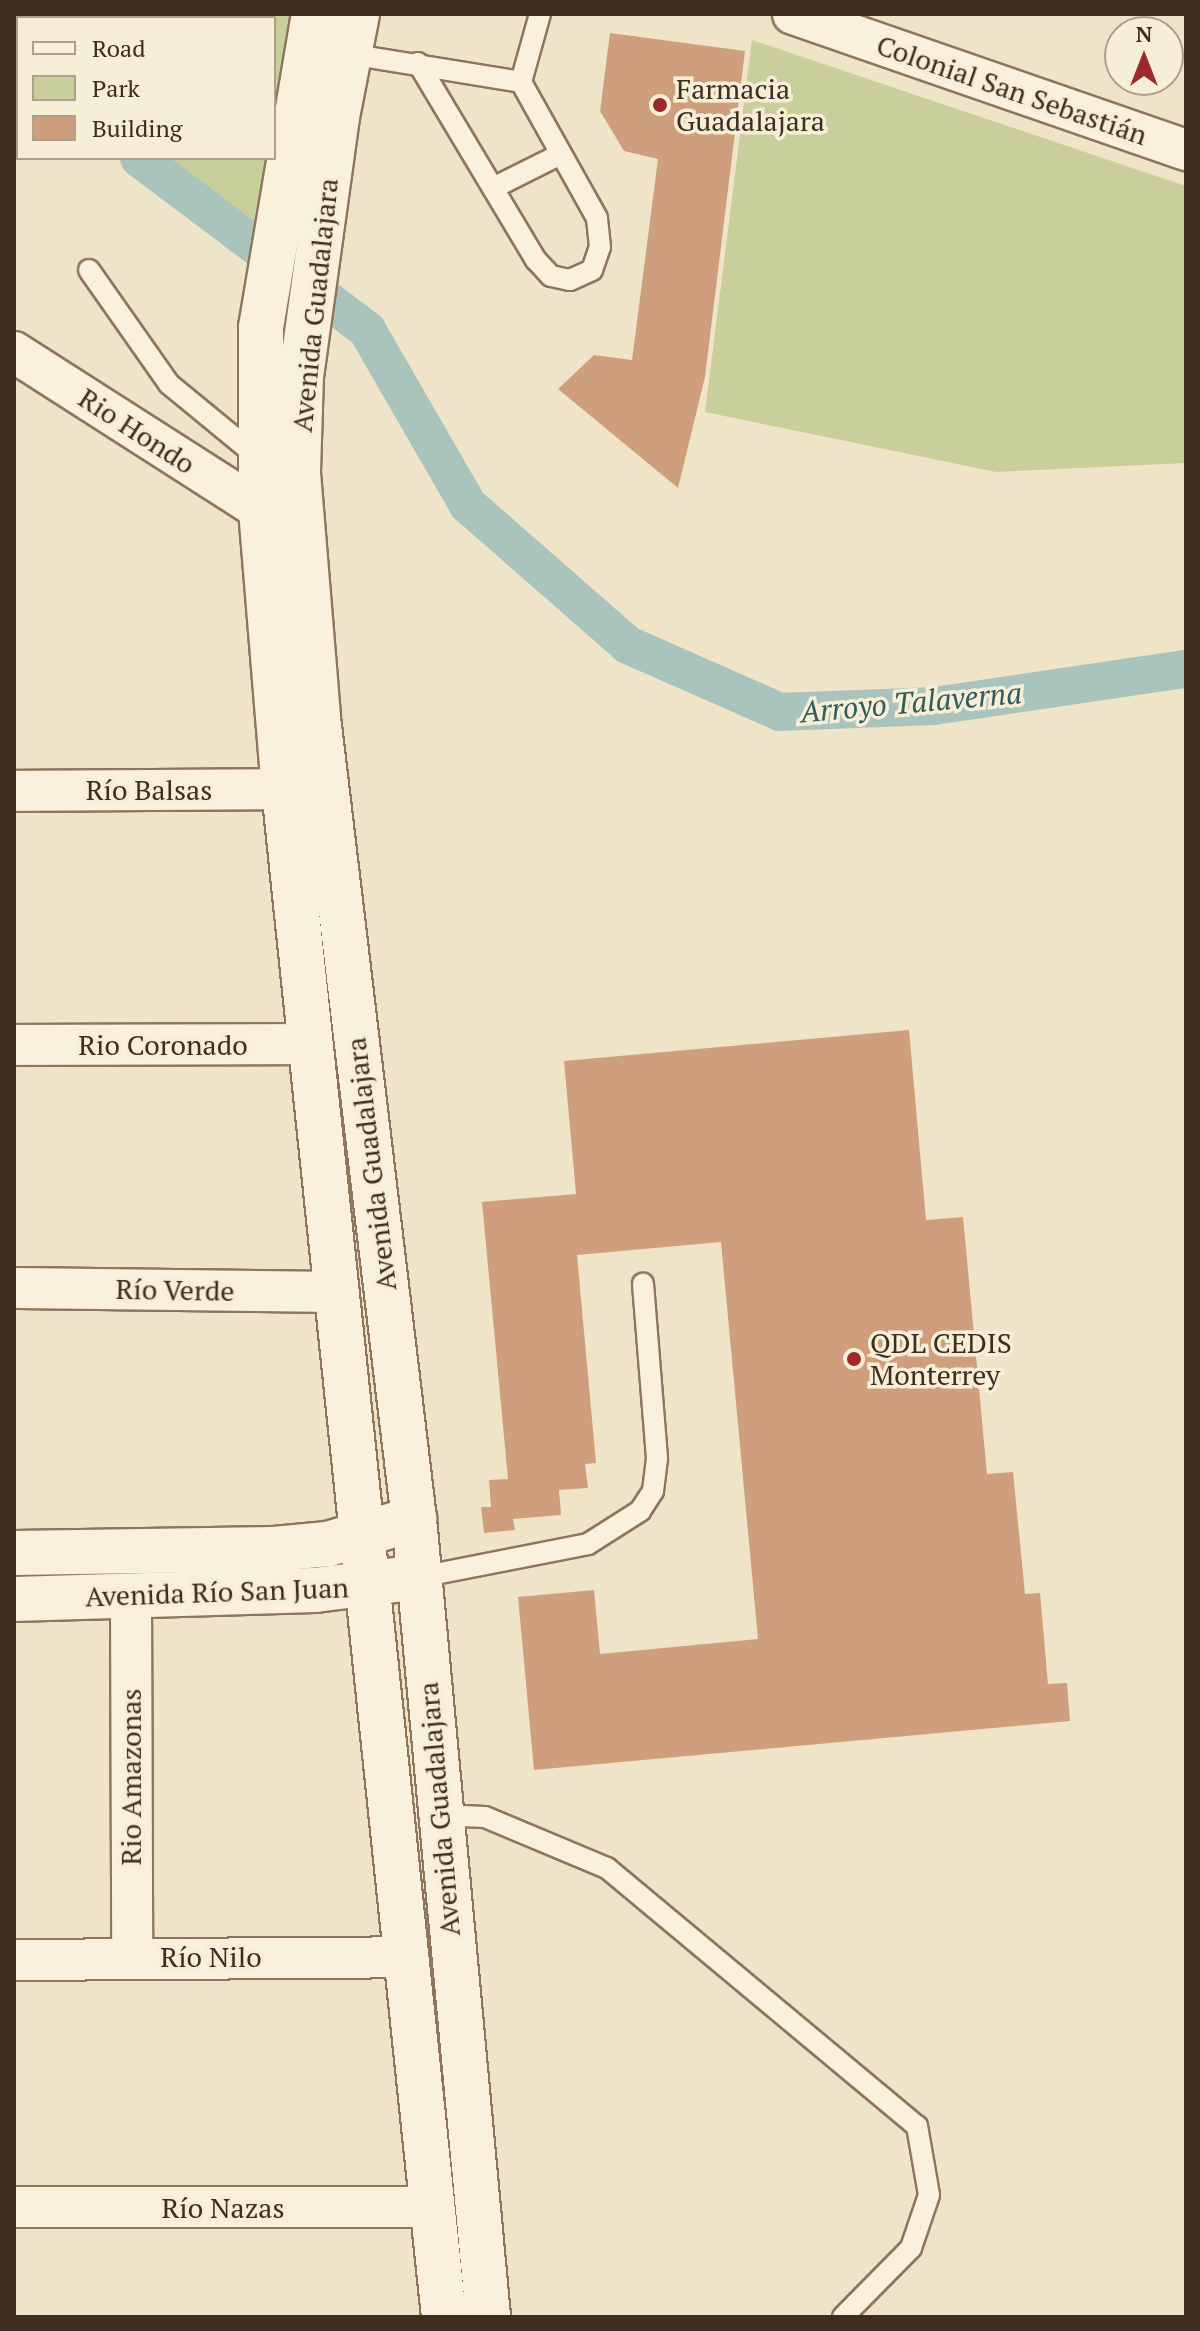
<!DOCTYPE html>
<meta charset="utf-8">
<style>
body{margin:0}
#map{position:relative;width:1200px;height:2331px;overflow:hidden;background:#f0e4c8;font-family:"PT Serif",serif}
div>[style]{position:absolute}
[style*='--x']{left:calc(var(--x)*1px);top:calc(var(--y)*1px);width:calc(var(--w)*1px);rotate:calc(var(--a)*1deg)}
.green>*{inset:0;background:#c9cf9b}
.canal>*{height:38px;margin:-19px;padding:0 19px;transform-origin:19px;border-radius:19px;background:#a9c4bc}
.building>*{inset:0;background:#cf9f7d}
.roads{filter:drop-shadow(2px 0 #8d765c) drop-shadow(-2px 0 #8d765c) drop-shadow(0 2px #8d765c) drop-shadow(0 -2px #8d765c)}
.service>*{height:20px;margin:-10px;padding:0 10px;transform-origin:10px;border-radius:10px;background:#faf1dc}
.minor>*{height:40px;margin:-20px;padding:0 20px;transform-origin:20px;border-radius:20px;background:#faf1dc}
.tertiary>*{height:44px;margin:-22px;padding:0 22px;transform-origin:22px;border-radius:22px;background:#faf1dc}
.secondary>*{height:44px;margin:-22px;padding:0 22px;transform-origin:22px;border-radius:22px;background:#faf1dc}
.dots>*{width:22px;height:22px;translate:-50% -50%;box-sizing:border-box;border:4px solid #f7eed8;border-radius:50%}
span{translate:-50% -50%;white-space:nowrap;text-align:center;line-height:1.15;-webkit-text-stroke:7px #f7eed8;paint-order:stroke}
.poi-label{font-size:28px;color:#3d2e20}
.left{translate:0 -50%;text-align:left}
.street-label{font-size:28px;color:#3d2e20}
.water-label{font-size:30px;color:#2f5d5a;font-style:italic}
.frame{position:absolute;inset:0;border:16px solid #3d2e20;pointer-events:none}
.legend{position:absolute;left:16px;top:16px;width:260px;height:144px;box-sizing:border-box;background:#f7eed8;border:2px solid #ada18e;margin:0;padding:10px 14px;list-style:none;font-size:24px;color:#3d2e20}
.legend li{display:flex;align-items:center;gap:16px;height:40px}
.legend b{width:40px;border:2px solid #ada18e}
.north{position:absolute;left:1104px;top:16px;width:80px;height:80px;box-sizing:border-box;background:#f7eed8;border:2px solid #ada18e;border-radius:50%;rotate:0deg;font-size:22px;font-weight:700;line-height:32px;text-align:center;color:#3d2e20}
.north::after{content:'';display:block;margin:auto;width:28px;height:36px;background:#9e2a2b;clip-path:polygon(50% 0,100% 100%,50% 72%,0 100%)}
</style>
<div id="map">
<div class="green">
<div style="clip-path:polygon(14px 14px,292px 14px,274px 132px,274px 18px,18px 18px,18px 33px)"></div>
<div style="clip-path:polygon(752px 40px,1186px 186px,1186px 463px,996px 472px,705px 412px)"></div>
<div style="clip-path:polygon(169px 158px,270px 158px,258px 232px)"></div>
</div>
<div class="canal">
<div style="--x:14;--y:64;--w:5;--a:37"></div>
<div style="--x:139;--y:158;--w:286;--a:37"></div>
<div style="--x:367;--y:330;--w:202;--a:60"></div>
<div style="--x:468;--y:505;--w:213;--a:41.2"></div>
<div style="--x:628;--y:645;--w:166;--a:23.8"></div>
<div style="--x:780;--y:712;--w:154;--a:-2.2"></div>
<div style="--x:934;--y:706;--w:255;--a:-8.4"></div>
</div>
<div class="building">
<div style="clip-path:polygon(610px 33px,745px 51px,705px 377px,678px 488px,558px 389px,594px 355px,632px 360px,658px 159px,624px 151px,600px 111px)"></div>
<div style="clip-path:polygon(909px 1030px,926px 1220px,963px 1217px,987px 1474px,1013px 1472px,1025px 1594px,1040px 1593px,1048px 1684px,1067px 1683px,1070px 1721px,534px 1770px,518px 1597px,594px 1590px,600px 1654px,758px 1639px,721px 1242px,577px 1255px,596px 1463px,585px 1464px,588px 1488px,559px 1490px,561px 1515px,513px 1519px,515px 1530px,484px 1533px,481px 1507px,491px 1507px,489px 1480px,508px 1479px,482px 1202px,576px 1194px,564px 1061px)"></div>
</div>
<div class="roads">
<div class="service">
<div style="--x:349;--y:54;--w:174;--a:9.2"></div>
<div style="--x:418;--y:63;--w:230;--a:59.1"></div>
<div style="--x:536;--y:260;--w:22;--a:47"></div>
<div style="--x:551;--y:276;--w:19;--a:12"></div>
<div style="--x:570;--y:280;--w:24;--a:-24"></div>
<div style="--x:592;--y:270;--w:24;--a:-71"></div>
<div style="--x:600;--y:247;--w:29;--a:-96"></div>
<div style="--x:597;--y:218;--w:156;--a:-119.2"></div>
<div style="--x:521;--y:82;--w:71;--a:-74.4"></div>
<div style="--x:493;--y:188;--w:74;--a:-26.6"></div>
<div style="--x:89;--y:270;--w:139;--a:54.9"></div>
<div style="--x:169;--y:384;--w:117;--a:39.4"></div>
<div style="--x:420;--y:1577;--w:171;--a:-11.1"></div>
<div style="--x:588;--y:1544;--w:62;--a:-32.4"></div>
<div style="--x:640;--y:1511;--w:24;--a:-57"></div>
<div style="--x:653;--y:1491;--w:33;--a:-83"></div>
<div style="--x:657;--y:1458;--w:175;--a:-94.6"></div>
<div style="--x:439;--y:1815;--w:46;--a:2.5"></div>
<div style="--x:485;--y:1817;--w:132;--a:22.7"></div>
<div style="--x:607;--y:1868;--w:403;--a:39.8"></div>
<div style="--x:917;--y:2126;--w:70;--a:80.1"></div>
<div style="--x:929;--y:2195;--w:56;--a:108.8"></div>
<div style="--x:911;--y:2248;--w:97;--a:134.6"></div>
</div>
<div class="minor">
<div style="--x:793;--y:14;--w:416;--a:19.1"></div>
<div style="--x:14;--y:352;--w:293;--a:32.6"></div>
<div style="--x:14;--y:791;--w:270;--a:-0.4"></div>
<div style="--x:14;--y:1045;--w:298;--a:-0.2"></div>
<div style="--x:14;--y:1288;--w:322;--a:0.7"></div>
<div style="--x:131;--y:1597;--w:360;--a:89.8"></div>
<div style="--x:14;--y:1960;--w:394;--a:-0.4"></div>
<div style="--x:14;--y:2207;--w:418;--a:0"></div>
</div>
<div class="tertiary">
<div style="--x:14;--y:1553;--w:260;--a:-0.9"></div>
<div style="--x:274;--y:1549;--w:54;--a:-5.3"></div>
<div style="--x:328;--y:1544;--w:90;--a:-16.2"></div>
<div style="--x:14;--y:1599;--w:301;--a:-1.7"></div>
<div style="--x:315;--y:1590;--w:106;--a:-7.1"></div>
</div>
<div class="secondary">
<div style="--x:314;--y:14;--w:318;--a:99.6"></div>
<div style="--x:261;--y:328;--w:182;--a:90"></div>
<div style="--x:261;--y:510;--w:280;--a:85.3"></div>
<div style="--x:284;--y:789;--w:1536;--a:84.02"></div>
<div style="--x:357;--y:14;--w:105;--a:101"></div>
<div style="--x:337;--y:117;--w:261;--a:97.9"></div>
<div style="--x:301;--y:376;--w:97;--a:91.8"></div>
<div style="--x:298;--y:473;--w:246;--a:85.3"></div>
<div style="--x:318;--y:718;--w:807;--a:83.17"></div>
<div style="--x:414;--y:1519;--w:801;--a:84.7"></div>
</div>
</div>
<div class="dots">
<div style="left:660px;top:105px;background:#9e2a2b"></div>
<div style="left:854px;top:1359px;background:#9e2a2b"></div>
</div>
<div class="poi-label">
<span class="left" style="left:676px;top:105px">Farmacia<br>Guadalajara</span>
<span class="left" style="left:870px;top:1359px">QDL CEDIS<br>Monterrey</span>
</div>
<div class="street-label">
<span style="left:1012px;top:90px;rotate:19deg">Colonial San Sebastián</span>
<span style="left:315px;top:305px;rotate:-84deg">Avenida Guadalajara</span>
<span style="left:137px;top:431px;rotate:33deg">Rio Hondo</span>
<span style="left:149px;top:790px">Río Balsas</span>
<span style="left:163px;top:1045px">Rio Coronado</span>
<span style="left:371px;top:1164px;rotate:-97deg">Avenida Guadalajara</span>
<span style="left:175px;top:1290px;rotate:1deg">Río Verde</span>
<span style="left:217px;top:1592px;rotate:-2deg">Avenida Río San Juan</span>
<span style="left:131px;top:1777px;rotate:-90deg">Rio Amazonas</span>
<span style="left:439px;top:1809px;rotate:-95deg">Avenida Guadalajara</span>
<span style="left:211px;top:1957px">Río Nilo</span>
<span style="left:223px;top:2208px">Río Nazas</span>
</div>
<div class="water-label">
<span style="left:911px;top:702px;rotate:-5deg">Arroyo Talaverna</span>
</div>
<div class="frame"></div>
<ul class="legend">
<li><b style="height:10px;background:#faf1dc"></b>Road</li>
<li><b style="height:22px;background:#c9cf9b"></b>Park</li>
<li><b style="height:22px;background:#cf9f7d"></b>Building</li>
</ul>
<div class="north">N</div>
</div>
